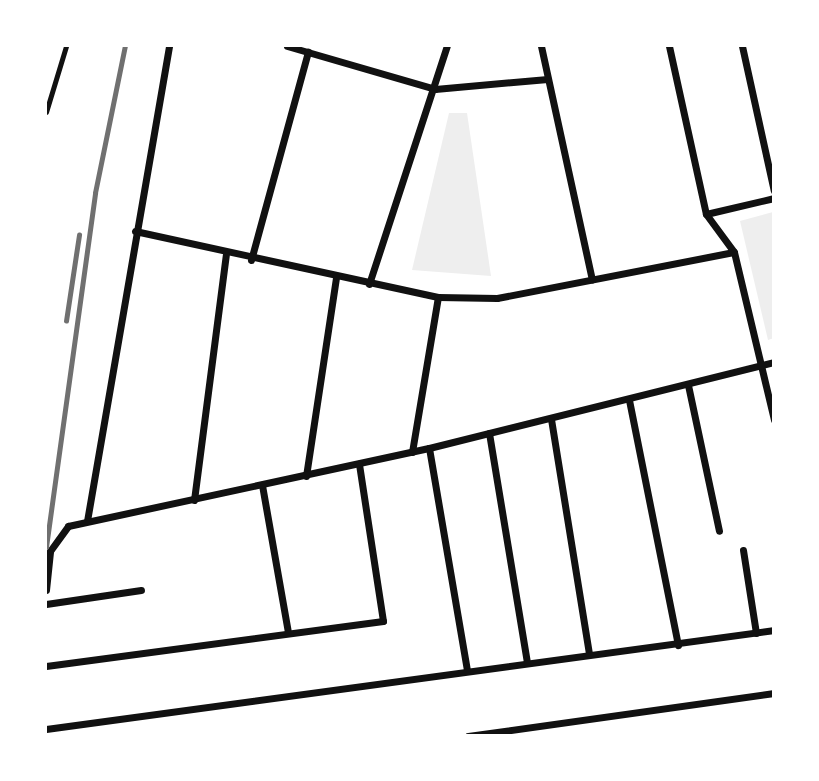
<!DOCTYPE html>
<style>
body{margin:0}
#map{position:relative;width:819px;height:781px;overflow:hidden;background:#fff;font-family:Lato,sans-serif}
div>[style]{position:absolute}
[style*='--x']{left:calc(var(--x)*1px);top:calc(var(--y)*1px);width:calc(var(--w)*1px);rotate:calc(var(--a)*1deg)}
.green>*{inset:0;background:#eee}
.service>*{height:5px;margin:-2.5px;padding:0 2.5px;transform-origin:2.5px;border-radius:2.5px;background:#111}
.minor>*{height:7px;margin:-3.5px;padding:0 3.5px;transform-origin:3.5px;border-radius:3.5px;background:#111}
.rail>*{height:4.5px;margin:-2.25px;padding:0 2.25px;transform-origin:2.25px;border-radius:2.25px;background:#707070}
span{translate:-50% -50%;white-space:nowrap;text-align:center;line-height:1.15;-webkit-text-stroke:7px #fff;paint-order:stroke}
.frame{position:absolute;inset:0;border:47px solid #fff;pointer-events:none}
</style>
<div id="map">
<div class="green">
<div style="clip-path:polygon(449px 113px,467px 113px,491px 276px,412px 270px)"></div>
<div style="clip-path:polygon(773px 212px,774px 338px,768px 340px,740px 221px)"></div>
</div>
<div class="service">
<div style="--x:46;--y:112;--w:69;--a:-73.1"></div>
</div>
<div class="minor">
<div style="--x:287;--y:46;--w:154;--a:16.2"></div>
<div style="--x:435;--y:89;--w:113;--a:-5.1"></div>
<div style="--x:541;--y:46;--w:239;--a:77.7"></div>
<div style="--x:669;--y:46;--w:172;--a:77.6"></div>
<div style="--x:706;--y:214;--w:47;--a:53.6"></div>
<div style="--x:734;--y:252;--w:173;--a:76.6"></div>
<div style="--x:742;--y:46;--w:148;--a:77.6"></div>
<div style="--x:706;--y:214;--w:70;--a:-13.2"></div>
<div style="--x:135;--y:231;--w:310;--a:12.3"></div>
<div style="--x:438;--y:297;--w:59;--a:1"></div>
<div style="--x:497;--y:298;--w:241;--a:-11"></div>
<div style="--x:251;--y:260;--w:216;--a:-74.7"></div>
<div style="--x:369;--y:284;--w:250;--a:-71.9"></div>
<div style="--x:688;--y:385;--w:149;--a:78"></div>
<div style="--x:629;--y:400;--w:250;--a:78.7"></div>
<div style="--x:551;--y:419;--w:238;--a:80.8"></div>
<div style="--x:489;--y:433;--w:232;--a:80.6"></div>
<div style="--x:429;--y:448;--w:225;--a:80.3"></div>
<div style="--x:412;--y:452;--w:157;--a:-80.5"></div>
<div style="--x:306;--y:476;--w:201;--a:-81.4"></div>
<div style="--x:262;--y:485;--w:150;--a:80"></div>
<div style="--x:194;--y:500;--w:247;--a:-82.6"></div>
<div style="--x:87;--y:521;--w:482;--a:-80.2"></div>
<div style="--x:743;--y:550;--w:84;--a:81.1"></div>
<div style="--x:46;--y:590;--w:39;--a:-84"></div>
<div style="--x:50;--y:551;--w:31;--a:-54"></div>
<div style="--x:68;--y:526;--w:369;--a:-12.2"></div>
<div style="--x:429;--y:448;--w:356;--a:-14"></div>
<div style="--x:46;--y:604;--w:96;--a:-8.4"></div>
<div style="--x:46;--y:666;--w:340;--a:-7.6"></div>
<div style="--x:383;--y:621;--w:159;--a:-98.7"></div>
<div style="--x:46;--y:729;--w:735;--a:-7.74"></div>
<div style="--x:468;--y:736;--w:309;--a:-8"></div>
</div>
<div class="rail">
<div style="--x:66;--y:321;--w:87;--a:-81.4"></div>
<div style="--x:46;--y:547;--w:357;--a:-82.1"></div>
<div style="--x:95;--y:193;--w:150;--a:-78.5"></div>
</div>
<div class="frame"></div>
</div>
